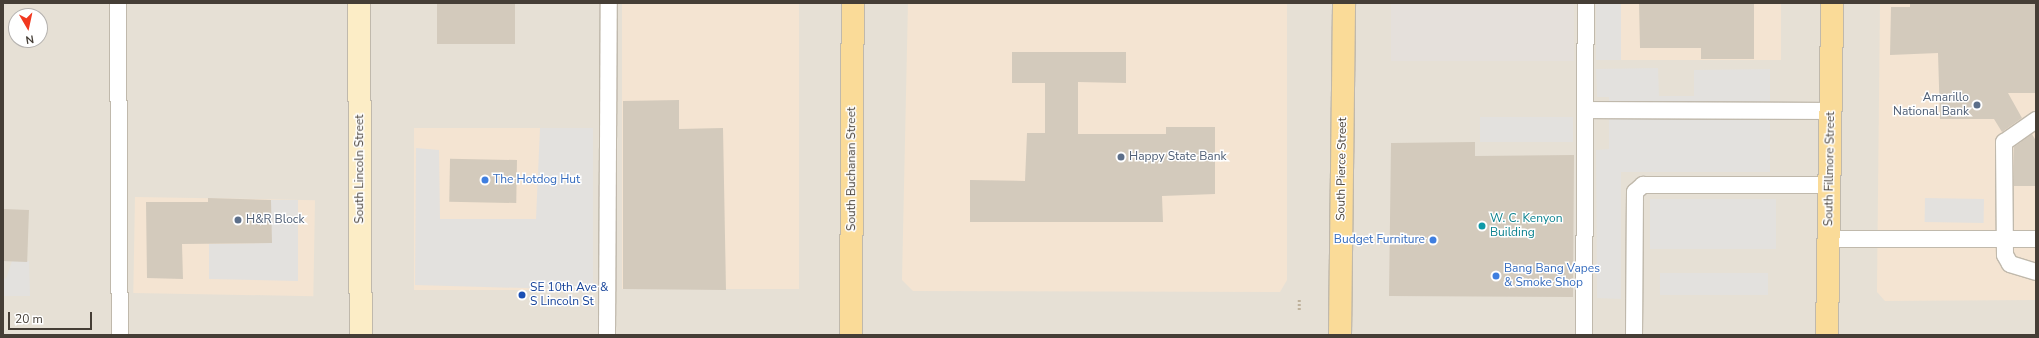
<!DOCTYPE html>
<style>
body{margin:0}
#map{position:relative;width:2039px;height:338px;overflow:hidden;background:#f2eee6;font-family:"Nunito Sans",sans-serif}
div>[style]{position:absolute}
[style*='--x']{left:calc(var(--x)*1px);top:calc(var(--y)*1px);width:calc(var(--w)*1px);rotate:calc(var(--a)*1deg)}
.residential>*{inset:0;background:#e6e0d5}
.commercial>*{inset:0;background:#f4e4d2;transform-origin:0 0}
.industrial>*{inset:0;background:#e5e0db;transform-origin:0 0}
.parking>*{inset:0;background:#e3e1de;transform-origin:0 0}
.building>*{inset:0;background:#d3cabc;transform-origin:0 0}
.path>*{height:2.5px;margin-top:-1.25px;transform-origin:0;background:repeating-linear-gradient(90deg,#beb19b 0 2px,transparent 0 4px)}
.roads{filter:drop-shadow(1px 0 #c0b9ac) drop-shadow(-1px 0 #c0b9ac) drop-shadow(0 1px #c0b9ac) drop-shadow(0 -1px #c0b9ac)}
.lane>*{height:16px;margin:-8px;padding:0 8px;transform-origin:8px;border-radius:8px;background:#fff}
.secondary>*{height:22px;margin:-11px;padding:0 11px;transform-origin:11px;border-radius:11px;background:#fcedc6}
.primary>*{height:22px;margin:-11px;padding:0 11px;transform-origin:11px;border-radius:11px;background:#fadb98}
.dots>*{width:11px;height:11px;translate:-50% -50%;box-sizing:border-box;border:2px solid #fff;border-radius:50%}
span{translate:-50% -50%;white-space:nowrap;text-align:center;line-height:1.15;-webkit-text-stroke:3px #fff;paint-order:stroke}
.service-label{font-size:12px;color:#4e5e75}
.right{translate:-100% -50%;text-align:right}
.left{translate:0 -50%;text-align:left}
.street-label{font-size:12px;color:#453e36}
.shop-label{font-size:12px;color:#366cbe}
.culture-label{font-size:12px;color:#0d838f}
.transit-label{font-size:12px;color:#164399}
.frame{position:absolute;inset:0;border:4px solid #453e36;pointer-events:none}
.north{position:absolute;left:8px;top:8px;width:40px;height:40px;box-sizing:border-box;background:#fff;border:1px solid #b5b2af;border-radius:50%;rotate:171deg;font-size:11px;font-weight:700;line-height:16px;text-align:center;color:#453e36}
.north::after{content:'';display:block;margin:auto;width:14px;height:18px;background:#f1381f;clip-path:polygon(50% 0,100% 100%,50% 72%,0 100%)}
.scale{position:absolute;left:8px;top:312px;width:84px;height:18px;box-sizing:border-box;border:2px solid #453e36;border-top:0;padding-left:5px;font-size:12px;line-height:14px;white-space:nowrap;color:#453e36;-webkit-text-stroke:3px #fff;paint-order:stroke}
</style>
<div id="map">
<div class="residential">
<div style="clip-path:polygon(evenodd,3px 3px,2036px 3px,2036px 335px,3px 335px,3px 3px,16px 16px,40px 16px,40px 40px,16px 40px,16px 16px)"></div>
</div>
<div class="commercial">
<div style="left:622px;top:3px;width:177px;height:286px"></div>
<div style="clip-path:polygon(908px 3px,1287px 3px,1287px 280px,1280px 292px,913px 291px,902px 280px)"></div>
<div style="left:1596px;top:3px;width:185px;height:57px"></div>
<div style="clip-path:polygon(1880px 3px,2036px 3px,2036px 300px,1885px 301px,1877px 292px)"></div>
<div style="left:593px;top:128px;width:162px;height:179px;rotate:90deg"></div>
<div style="left:135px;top:197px;width:180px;height:96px;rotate:1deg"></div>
</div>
<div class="industrial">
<div style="left:1391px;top:3px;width:183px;height:58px"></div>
</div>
<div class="parking">
<div style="left:1596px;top:3px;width:25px;height:57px"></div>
<div style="clip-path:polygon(1658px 68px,1659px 96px,1694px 96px,1694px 70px,1770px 69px,1770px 172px,1621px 172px,1621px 299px,1597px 298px,1596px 150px,1609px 149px,1609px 97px,1597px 97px,1596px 69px)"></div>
<div style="left:1480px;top:117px;width:93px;height:25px"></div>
<div style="clip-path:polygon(540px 128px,593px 128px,593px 290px,415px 285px,416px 148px,439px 150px,440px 219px,536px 219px)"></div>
<div style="left:1925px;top:198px;width:59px;height:24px;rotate:1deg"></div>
<div style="left:1776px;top:199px;width:50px;height:126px;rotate:90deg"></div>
<div style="clip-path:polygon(271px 200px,298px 200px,298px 281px,209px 279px,209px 244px,271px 243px)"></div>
<div style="clip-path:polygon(12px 261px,29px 261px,30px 296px,3px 296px,3px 278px,6px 279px)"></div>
<div style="left:1660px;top:273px;width:108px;height:22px"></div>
</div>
<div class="building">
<div style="left:437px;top:3px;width:78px;height:41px"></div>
<div style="clip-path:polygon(1639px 3px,1754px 3px,1754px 59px,1701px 59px,1701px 48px,1640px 48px)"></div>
<div style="clip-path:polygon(1910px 3px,2036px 3px,2036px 93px,2008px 93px,2022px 118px,2002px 132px,1994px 119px,1940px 119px,1938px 53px,1890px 55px,1891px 7px,1910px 7px)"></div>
<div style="clip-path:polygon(1012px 52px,1126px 52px,1126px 83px,1078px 82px,1078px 134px,1166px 134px,1166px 127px,1215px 127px,1215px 194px,1162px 196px,1163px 222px,970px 222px,970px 180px,1025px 181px,1027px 133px,1045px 133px,1045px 83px,1012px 83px)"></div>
<div style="clip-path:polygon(679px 100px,679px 129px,723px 128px,726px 290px,623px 289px,623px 101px)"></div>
<div style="clip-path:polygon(2032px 134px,2036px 141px,2036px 186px,2014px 186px,2014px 147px)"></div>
<div style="clip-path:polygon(1475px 142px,1475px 156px,1574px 155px,1573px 297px,1389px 296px,1391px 143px)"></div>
<div style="left:517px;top:160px;width:43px;height:67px;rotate:91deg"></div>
<div style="clip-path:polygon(208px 198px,271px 200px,272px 243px,182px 244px,183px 279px,147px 278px,146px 202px,208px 202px)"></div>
<div style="left:3px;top:209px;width:26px;height:52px;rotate:2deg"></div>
</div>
<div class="path">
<div style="--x:1299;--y:310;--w:11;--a:-90"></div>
</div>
<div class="roads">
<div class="lane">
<div style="--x:118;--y:3;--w:332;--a:89.7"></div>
<div style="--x:1585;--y:110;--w:245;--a:0.2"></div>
<div style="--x:2036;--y:120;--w:39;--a:145"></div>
<div style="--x:2004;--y:142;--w:113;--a:89.5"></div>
<div style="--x:2005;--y:255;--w:10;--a:61"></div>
<div style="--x:2010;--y:264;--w:27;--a:17"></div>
<div style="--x:1829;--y:239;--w:207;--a:0"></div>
<div style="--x:607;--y:335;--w:332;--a:-89.7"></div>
<div style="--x:1584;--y:335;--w:332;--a:-89.7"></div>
<div style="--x:1634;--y:335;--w:143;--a:-89.6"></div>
<div style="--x:1635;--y:192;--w:11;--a:-41"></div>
<div style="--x:1643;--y:185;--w:187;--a:0"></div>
</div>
<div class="secondary">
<div style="--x:359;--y:3;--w:332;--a:89.7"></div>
</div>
<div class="primary">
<div style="--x:851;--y:335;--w:332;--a:-89.7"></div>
<div style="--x:1340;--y:335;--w:332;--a:-89.3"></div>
<div style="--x:1827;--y:335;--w:332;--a:-89.1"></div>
</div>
</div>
<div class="dots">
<div style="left:1977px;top:105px;background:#5c6f8a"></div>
<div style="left:1121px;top:157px;background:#5c6f8a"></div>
<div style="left:485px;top:180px;background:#3f7fe0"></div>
<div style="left:238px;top:220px;background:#5c6f8a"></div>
<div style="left:1482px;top:226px;background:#0f9aa8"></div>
<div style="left:1433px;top:240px;background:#3f7fe0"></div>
<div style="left:1496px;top:276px;background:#3f7fe0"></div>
<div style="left:522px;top:295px;background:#1a4fb4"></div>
</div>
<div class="service-label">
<span class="right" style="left:1969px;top:105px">Amarillo<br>National Bank</span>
<span class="left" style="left:1129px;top:157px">Happy State Bank</span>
<span class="left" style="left:246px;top:220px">H&amp;R Block</span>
</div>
<div class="street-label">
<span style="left:360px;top:169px;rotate:-90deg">South Lincoln Street</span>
<span style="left:852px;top:169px;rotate:-90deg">South Buchanan Street</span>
<span style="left:1342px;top:169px;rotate:-89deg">South Pierce Street</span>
<span style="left:1830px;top:169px;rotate:-89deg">South Fillmore Street</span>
</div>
<div class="shop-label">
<span class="left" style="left:493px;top:180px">The Hotdog Hut</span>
<span class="right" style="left:1425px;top:240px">Budget Furniture</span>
<span class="left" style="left:1504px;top:276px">Bang Bang Vapes<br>&amp; Smoke Shop</span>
</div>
<div class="culture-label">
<span class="left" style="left:1490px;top:226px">W. C. Kenyon<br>Building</span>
</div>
<div class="transit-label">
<span class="left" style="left:530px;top:295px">SE 10th Ave &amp;<br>S Lincoln St</span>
</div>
<div class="frame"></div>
<div class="north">N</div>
<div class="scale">20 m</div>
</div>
